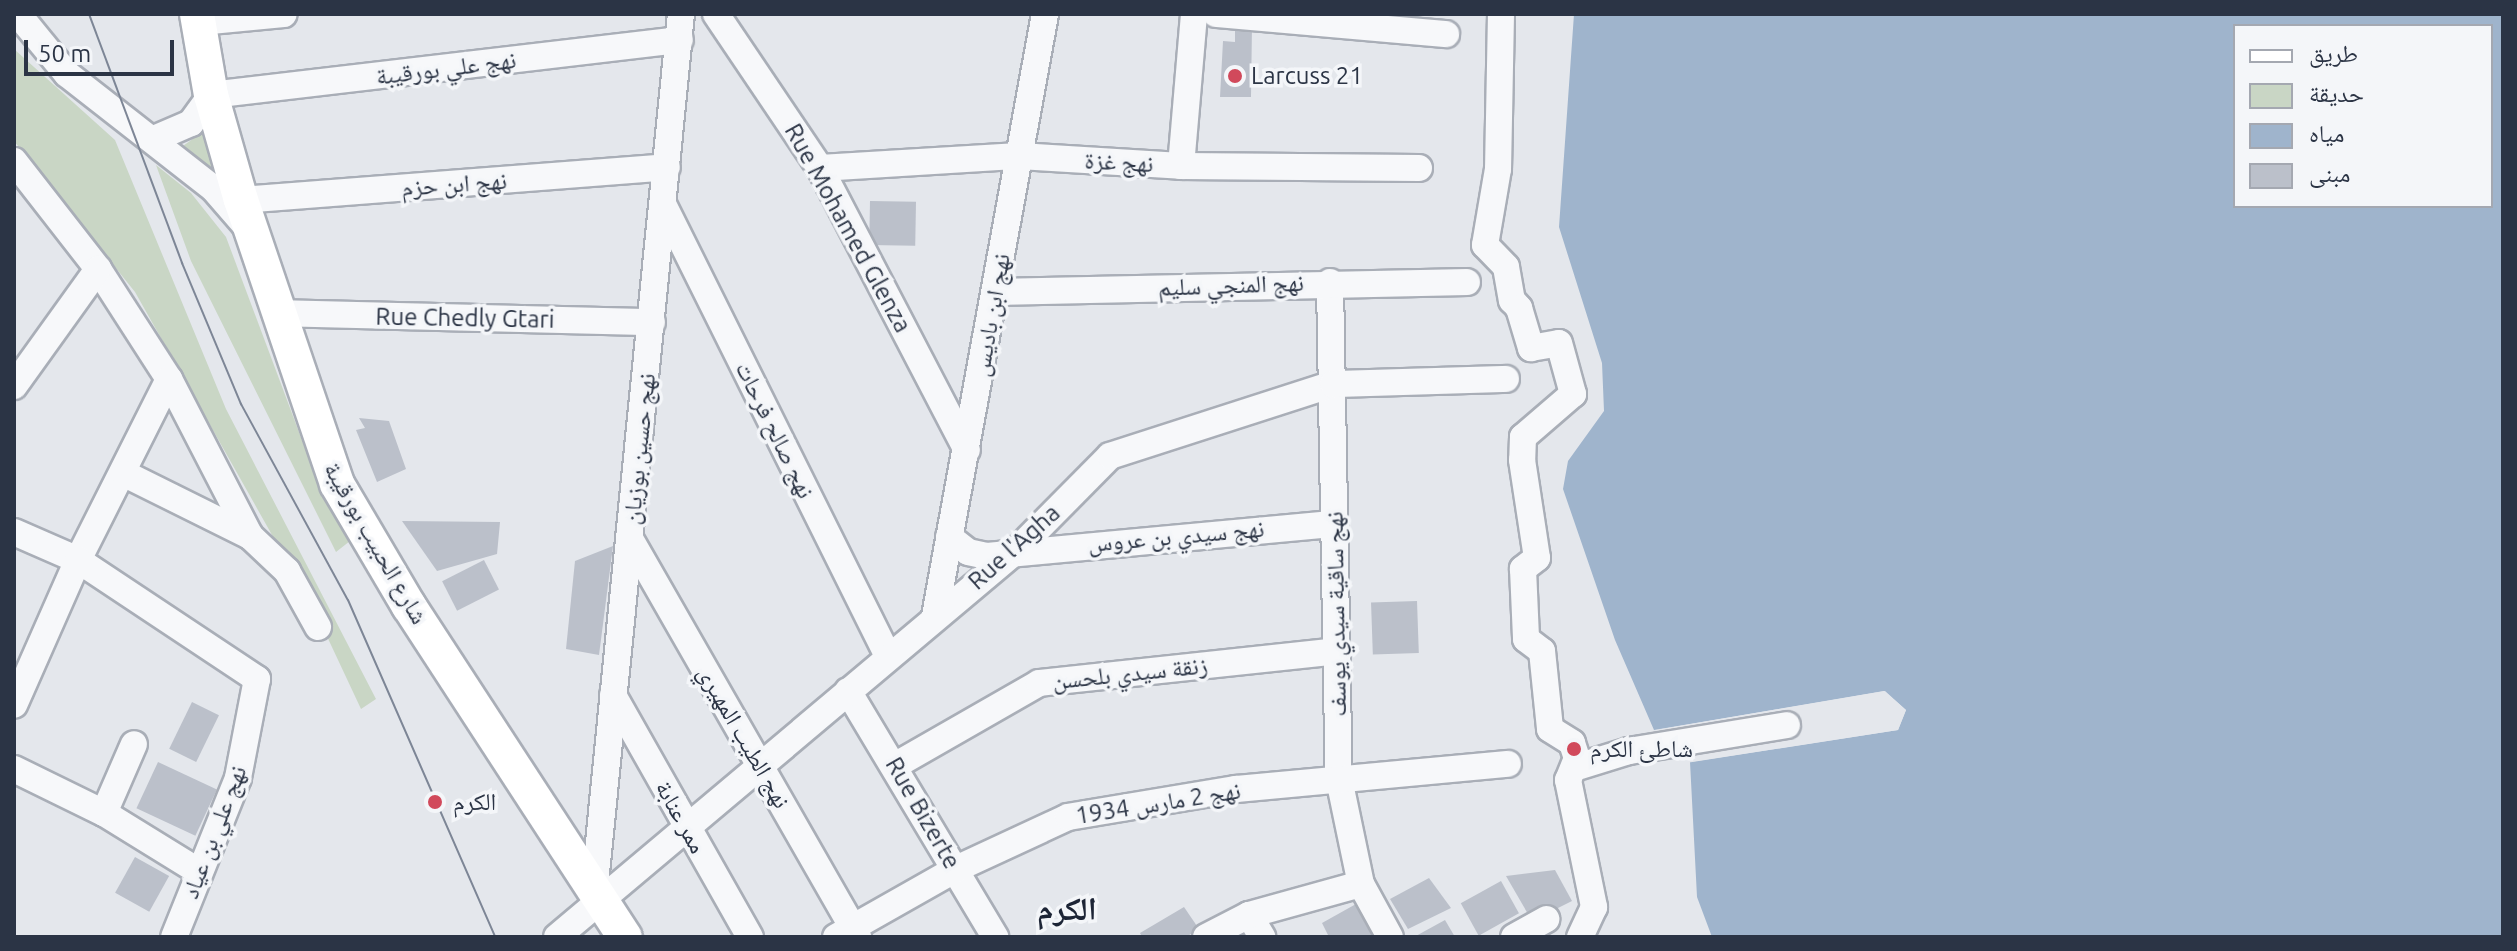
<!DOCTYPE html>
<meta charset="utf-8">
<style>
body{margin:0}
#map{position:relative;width:2517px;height:951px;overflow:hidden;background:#e4e7ec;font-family:Ubuntu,"Noto Naskh Arabic",sans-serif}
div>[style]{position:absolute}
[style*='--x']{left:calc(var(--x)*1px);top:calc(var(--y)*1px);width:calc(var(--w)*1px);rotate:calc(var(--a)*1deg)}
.green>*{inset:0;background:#c9d6c5}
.water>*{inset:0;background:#9fb4cc}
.pier>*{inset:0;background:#e4e7ec}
.building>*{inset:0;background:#bbc0ca;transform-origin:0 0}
.roads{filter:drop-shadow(2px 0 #a9aeb7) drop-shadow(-2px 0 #a9aeb7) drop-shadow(0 2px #a9aeb7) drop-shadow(0 -2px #a9aeb7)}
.minor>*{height:26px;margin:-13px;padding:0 13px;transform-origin:13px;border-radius:13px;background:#f7f8fa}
.major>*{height:34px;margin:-17px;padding:0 17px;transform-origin:17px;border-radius:17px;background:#fff}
.tram>*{height:2px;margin:-1px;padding:0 1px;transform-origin:1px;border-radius:1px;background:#7d8696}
.dots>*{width:22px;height:22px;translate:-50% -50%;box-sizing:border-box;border:4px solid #f4f6f9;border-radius:50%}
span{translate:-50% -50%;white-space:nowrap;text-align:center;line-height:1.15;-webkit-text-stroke:7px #f4f6f9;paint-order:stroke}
.street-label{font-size:24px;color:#2b3445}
.poi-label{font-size:24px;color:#2b3445}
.left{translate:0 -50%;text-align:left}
.district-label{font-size:32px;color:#1d2536;font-weight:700}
.frame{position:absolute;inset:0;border:16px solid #2b3445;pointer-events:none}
.legend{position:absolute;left:2233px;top:24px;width:260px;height:184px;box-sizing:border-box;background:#f4f6f9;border:2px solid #a4a8b1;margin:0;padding:10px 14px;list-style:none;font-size:24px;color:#2b3445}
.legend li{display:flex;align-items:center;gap:16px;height:40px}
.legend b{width:40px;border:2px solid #a4a8b1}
.scale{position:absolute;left:24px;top:40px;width:150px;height:36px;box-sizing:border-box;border:4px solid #2b3445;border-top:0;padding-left:10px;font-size:24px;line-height:28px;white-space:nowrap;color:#2b3445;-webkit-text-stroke:6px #f4f6f9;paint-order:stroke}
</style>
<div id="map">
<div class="green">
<div style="clip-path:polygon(14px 49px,115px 140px,226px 409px,376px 699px,361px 709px,316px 613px,135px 292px,14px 141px)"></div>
<div style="clip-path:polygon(205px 130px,217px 174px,183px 146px)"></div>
<div style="clip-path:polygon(156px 165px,191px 193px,226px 237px,318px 483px,350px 541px,336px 552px,191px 261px)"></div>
</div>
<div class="water">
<div style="clip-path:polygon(evenodd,1574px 14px,2503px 14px,2503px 937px,1712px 937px,1697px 897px,1690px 762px,1898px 730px,1906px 710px,1884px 691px,1654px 730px,1615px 640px,1563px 489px,1568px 461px,1604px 411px,1602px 363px,1559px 227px,1574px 14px,2235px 26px,2491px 26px,2491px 206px,2235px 206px,2235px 26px)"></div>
</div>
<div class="pier">
<div style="clip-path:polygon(1885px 691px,1906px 710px,1898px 730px,1686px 763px,1689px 758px,1895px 727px,1902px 712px,1883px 696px,1650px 731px)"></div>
</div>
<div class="building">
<div style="clip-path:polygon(1235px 25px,1252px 25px,1251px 97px,1220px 97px,1223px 41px,1235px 42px)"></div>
<div style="left:870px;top:201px;width:46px;height:44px;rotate:1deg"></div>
<div style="clip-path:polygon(359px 418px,389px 421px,406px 469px,377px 482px,356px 430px,365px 428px)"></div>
<div style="clip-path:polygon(402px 521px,500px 522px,497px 554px,437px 571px)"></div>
<div style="clip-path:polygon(613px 546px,599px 655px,566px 649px,575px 561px)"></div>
<div style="left:484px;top:560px;width:33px;height:47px;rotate:63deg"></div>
<div style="left:1417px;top:601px;width:52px;height:46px;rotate:88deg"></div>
<div style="left:192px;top:702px;width:30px;height:52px;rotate:26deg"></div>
<div style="left:158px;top:762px;width:65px;height:51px;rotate:25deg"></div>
<div style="left:135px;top:857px;width:39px;height:41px;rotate:29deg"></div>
<div style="clip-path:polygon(1555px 870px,1572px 901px,1532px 921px,1506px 876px)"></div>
<div style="clip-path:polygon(1429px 878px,1451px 908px,1408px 929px,1390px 899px)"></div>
<div style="left:1501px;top:881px;width:37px;height:46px;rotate:61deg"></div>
<div style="clip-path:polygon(1356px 904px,1376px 937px,1329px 937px,1322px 923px)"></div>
<div style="clip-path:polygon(1184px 907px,1199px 929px,1186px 937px,1142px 937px,1140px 933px)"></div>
<div style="clip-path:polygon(1445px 920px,1455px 937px,1414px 937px)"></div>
</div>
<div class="roads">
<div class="minor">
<div style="--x:18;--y:14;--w:77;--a:50.8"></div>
<div style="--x:67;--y:74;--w:185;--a:38"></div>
<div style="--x:213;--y:188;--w:49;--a:49.1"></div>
<div style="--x:716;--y:14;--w:186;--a:56"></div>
<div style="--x:820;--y:168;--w:318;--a:62.5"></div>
<div style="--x:1216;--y:14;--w:231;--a:5"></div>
<div style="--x:1501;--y:14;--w:155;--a:91.1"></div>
<div style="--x:1498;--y:169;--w:77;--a:99.7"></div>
<div style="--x:1485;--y:245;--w:30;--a:46"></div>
<div style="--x:1506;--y:267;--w:34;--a:80"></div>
<div style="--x:1512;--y:300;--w:11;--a:49"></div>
<div style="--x:1519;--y:308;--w:42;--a:73.3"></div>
<div style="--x:1531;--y:348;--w:28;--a:-10"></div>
<div style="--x:1559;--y:343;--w:53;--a:74.6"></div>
<div style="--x:1573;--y:394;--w:66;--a:139.3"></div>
<div style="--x:1523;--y:437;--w:23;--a:92"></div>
<div style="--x:1522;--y:460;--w:99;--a:81.3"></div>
<div style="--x:1537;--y:558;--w:18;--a:142"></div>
<div style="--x:1523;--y:569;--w:70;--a:87.5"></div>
<div style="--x:1526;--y:639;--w:20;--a:37"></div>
<div style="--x:1542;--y:651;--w:78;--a:84.1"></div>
<div style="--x:1550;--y:729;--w:26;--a:32"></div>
<div style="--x:1572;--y:743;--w:16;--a:72"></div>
<div style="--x:1577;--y:758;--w:24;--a:112"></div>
<div style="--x:1568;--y:780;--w:130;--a:78.4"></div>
<div style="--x:1594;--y:907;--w:33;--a:115"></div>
<div style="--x:200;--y:22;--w:84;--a:-5.4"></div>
<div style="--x:154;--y:139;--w:40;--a:-23.4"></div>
<div style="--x:191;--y:123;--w:34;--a:-54"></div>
<div style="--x:211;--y:95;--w:472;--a:-6.7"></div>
<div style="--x:14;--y:161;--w:137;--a:52.1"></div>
<div style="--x:98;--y:269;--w:131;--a:57.2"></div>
<div style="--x:169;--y:379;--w:177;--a:62.7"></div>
<div style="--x:250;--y:536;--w:51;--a:43.4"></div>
<div style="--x:287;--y:571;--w:64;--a:61"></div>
<div style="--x:1181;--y:166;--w:153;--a:-85.1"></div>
<div style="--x:820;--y:168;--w:199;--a:-3.5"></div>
<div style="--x:1019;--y:156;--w:162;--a:3.5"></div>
<div style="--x:1181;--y:166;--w:238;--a:0.5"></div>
<div style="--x:241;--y:200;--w:427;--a:-4.4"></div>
<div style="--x:663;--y:204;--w:505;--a:63.54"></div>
<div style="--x:1330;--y:282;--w:497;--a:89"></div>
<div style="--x:1339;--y:779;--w:107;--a:78.2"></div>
<div style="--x:1361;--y:884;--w:60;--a:61.3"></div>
<div style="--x:996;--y:292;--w:471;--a:-1.2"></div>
<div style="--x:277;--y:313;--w:375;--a:1.4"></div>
<div style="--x:169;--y:379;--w:203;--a:116.7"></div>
<div style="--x:78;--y:560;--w:215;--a:33.6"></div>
<div style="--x:257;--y:679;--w:101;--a:100.9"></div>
<div style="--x:238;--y:778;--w:171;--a:111.9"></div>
<div style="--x:14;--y:386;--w:144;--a:-54.3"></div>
<div style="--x:125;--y:474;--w:140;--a:26.4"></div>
<div style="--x:14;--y:532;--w:70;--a:23.6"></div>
<div style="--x:78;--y:560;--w:158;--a:113.8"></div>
<div style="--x:629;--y:537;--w:461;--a:60.2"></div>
<div style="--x:949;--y:537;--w:24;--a:38"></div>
<div style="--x:968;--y:552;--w:19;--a:12"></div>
<div style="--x:987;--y:556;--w:349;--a:-5.3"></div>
<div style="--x:935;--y:616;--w:612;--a:-79.64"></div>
<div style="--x:848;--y:691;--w:287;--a:59.1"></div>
<div style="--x:613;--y:695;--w:278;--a:60.5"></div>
<div style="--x:896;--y:765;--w:165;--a:-29.8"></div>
<div style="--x:1039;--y:683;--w:300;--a:-6.1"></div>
<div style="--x:1577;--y:767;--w:54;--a:-17.1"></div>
<div style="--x:1629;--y:751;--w:160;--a:-9.3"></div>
<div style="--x:14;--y:769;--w:100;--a:26.1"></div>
<div style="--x:104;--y:813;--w:110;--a:31.7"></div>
<div style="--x:104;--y:813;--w:75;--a:-66.5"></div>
<div style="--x:595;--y:883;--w:873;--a:-84.35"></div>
<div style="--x:1249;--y:915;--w:26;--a:59"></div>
<div style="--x:557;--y:937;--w:601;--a:-40.07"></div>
<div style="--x:1017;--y:550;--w:132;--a:-45.3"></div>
<div style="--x:1110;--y:456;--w:234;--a:-17.9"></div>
<div style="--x:1333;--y:384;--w:173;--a:-1.7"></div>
<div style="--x:836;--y:937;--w:138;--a:-29.5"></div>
<div style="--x:956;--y:869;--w:123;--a:-24.9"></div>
<div style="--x:1068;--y:817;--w:170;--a:-9.5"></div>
<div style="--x:1236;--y:789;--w:273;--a:-5.3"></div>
<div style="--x:1206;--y:937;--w:48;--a:-27.1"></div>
<div style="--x:1249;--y:915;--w:116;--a:-15.5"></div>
<div style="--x:1514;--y:937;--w:37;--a:-29"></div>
</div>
<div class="major">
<div style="--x:197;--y:14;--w:82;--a:80.2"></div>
<div style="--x:211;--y:95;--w:109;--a:74.1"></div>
<div style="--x:241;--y:200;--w:300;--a:71.3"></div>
<div style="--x:337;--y:484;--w:142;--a:59.5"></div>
<div style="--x:409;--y:606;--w:395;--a:56.9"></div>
</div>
</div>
<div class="tram">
<div style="--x:89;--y:14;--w:266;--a:69.5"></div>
<div style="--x:182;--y:263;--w:153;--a:67.3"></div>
<div style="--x:241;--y:404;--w:223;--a:61.4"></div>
<div style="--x:348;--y:600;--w:368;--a:66.4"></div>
</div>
<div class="dots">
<div style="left:1235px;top:76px;background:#d1495b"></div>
<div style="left:1574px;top:749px;background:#d1495b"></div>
<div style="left:435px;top:802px;background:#d1495b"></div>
</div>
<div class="street-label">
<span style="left:446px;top:68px;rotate:-7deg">نهج علي بورقيبة</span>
<span style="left:1119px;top:162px;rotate:3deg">نهج غزة</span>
<span style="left:454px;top:184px;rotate:-4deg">نهج ابن حزم</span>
<span style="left:848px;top:228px;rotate:61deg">Rue Mohamed Glenza</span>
<span style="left:1231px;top:285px;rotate:-2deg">نهج المنجي سليم</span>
<span style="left:991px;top:315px;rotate:-80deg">نهج ابن باديس</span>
<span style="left:465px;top:318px;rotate:1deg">Rue Chedly Gtari</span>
<span style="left:775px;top:430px;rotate:64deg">نهج صالح فرحات</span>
<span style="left:639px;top:449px;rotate:-84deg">نهج حسين بوزيان</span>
<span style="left:1176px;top:536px;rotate:-5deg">نهج سيدي بن عروس</span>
<span style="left:376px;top:543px;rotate:60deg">شارع الحبيب بورقيبة</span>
<span style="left:1014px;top:547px;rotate:-42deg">Rue l'Agha</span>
<span style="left:1336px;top:614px;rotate:-91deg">نهج ساقية سيدي يوسف</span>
<span style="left:1130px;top:673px;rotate:-6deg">زنقة سيدي بلحسن</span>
<span style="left:744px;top:737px;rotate:60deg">نهج الطيب المهيري</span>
<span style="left:1158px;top:803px;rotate:-9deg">نهج 2 مارس 1934</span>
<span style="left:923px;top:813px;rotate:60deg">Rue Bizerte</span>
<span style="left:681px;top:817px;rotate:61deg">ممر عنابة</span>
<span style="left:214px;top:832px;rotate:-69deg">نهج علي بن عياد</span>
</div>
<div class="poi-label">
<span class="left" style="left:1251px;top:76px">Larcuss 21</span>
<span class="left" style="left:1590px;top:749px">شاطئ الکرم</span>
<span class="left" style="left:453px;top:802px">الكرم</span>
</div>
<div class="district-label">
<span style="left:1067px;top:908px">الكرم</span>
</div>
<div class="frame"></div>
<ul class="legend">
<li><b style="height:10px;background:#fff"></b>طريق</li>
<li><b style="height:22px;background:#c9d6c5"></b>حديقة</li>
<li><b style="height:22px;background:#9fb4cc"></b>مياه</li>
<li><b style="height:22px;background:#bbc0ca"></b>مبنى</li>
</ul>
<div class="scale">50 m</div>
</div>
